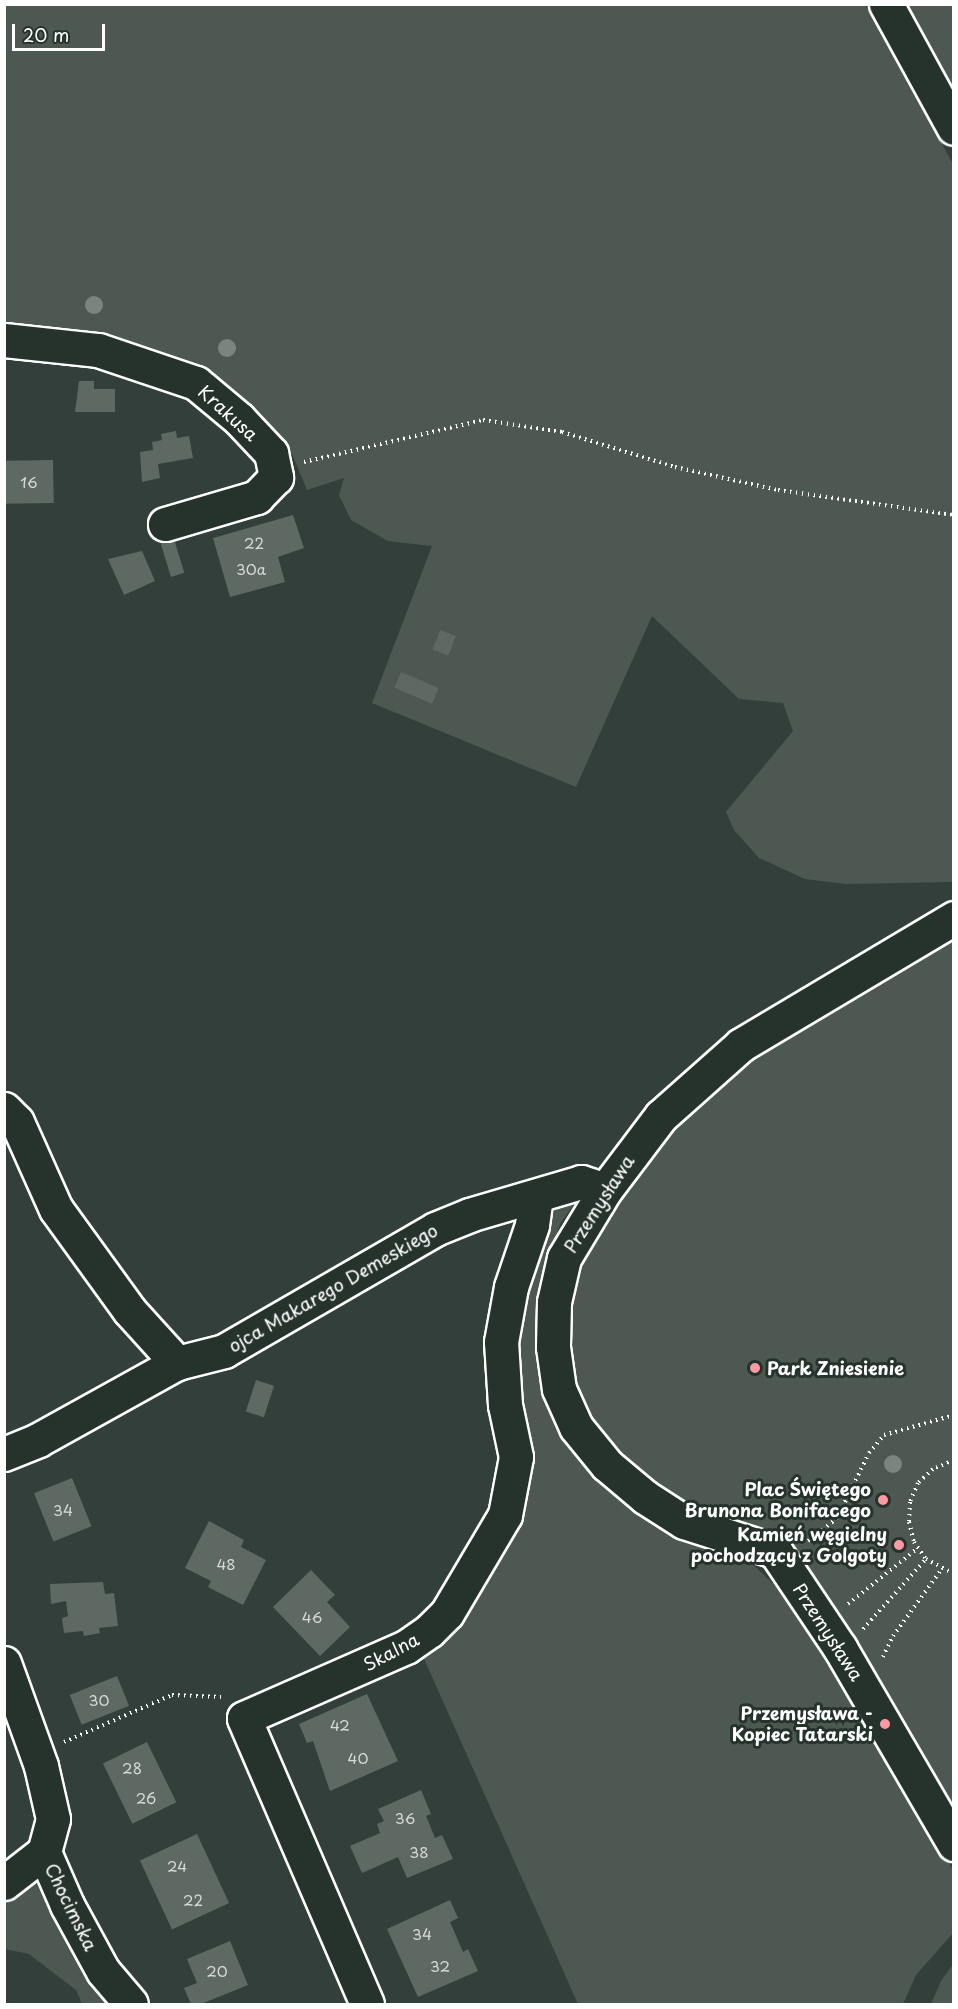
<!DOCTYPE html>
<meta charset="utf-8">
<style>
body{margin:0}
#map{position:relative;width:958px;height:2009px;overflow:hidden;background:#333f3a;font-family:"Playpen Sans",sans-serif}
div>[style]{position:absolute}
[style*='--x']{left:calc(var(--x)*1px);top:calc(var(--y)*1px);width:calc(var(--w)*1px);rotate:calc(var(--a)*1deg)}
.green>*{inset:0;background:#4d5853}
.building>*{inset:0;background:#5f6964;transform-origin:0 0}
.path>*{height:4px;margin-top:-2px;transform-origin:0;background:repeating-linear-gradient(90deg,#fff 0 1.5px,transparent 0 6px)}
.roads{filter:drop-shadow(2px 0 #fff) drop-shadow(-2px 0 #fff) drop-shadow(0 2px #fff) drop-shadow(0 -2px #fff)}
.minor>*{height:33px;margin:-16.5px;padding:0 16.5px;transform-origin:16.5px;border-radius:16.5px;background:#26332d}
.trees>*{width:18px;height:18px;margin:-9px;border-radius:50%;background:#7c8480}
.dots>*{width:16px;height:16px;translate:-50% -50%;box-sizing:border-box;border:3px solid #26332d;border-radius:50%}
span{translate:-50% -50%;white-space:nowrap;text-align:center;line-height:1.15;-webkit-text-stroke:6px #26332d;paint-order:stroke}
.number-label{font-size:15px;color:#d7dad8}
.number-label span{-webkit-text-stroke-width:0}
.street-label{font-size:18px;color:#fff}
.poi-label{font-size:18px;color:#fff;font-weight:700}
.left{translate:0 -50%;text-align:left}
.right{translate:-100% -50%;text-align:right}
.frame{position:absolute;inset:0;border:6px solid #fff;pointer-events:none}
.scale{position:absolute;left:12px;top:24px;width:93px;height:27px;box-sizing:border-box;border:3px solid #fff;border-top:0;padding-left:8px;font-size:18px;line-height:21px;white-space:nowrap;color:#fff;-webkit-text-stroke:4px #26332d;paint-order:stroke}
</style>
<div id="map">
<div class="green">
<div style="clip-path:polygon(5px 5px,865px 5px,953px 164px,953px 882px,846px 884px,805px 879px,759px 858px,734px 830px,726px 812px,793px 731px,783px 703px,739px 699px,652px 616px,576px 787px,372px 703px,432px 546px,388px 541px,351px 520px,339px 495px,344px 478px,307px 490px,293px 456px,227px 393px,5px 333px)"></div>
<div style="clip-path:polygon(886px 5px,953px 5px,953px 128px)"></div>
<div style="clip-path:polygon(953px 918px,953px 1844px,775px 1551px,645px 1497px,559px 1389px,554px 1302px,661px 1116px)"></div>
<div style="clip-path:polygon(566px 1196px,576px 1201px,560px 1224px,547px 1263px,562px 1432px,610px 1492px,639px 1515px,749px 1561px,781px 1591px,814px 1633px,953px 1870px,953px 1933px,916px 1975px,903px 2004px,578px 2004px,421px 1652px,518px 1510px,512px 1326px,543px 1227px)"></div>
<div style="clip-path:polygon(39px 1875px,120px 2004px,82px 2004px,76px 1990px,29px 1954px,5px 1949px,4px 1891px)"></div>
<div style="clip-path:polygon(953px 1964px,953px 2004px,931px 2004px,941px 1981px)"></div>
</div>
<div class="building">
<div style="clip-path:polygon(79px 381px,94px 381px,94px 389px,115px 389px,115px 412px,75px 412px)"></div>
<div style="clip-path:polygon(176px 431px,177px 438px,189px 436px,193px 458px,158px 464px,160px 478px,142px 482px,140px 452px,153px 450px,152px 442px,162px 440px,161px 434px)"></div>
<div style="left:53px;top:460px;width:43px;height:49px;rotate:89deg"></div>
<div style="clip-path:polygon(293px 515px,304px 548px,278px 557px,285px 582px,230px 597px,213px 538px)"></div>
<div style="left:170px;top:526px;width:49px;height:14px;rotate:73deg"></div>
<div style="clip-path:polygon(142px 551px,155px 581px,124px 595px,108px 559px)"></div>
<div style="left:440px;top:630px;width:17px;height:21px;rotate:21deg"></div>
<div style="left:401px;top:672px;width:41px;height:17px;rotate:23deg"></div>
<div style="left:256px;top:1380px;width:19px;height:33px;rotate:18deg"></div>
<div style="left:72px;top:1478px;width:52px;height:41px;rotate:68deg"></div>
<div style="clip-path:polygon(209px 1521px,244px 1540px,241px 1547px,266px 1560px,243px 1605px,208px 1587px,211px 1581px,185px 1568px)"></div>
<div style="clip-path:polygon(311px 1570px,335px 1595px,327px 1602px,350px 1627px,320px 1656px,273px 1607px)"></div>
<div style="clip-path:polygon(103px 1582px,105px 1594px,114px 1593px,118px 1626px,99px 1628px,100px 1633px,84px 1636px,83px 1631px,64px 1633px,62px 1618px,68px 1616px,66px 1601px,51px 1604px,50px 1584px)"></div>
<div style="left:117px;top:1676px;width:32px;height:51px;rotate:68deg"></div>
<div style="clip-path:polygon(367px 1694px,398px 1761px,330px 1791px,313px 1741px,307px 1743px,299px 1724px)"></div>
<div style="left:147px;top:1742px;width:67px;height:49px;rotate:64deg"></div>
<div style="clip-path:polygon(421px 1790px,431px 1814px,426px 1816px,435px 1838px,442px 1835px,453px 1859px,407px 1878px,398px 1857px,362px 1873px,350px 1846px,380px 1833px,377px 1824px,384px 1821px,378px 1809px)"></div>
<div style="left:197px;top:1834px;width:76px;height:63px;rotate:65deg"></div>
<div style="clip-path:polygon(450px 1900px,458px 1918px,450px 1922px,463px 1952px,468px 1949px,478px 1971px,418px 1997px,387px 1929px)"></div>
<div style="clip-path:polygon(230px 1941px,248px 1985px,201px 2004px,191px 2004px,184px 1988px,197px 1983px,187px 1959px)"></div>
</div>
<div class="path">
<div style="--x:304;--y:462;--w:184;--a:-13.2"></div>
<div style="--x:483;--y:420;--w:80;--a:8.6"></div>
<div style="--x:562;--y:432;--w:118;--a:17.2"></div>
<div style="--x:675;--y:467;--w:106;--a:12.6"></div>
<div style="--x:778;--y:490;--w:178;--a:8.1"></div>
<div style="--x:954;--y:1460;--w:23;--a:157"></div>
<div style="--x:933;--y:1469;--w:21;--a:137"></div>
<div style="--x:918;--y:1483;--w:21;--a:113"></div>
<div style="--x:910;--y:1502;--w:20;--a:93"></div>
<div style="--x:909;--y:1522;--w:21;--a:76"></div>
<div style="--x:914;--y:1542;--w:21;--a:55"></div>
<div style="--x:926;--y:1559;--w:32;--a:28"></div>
<div style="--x:808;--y:1541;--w:37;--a:-38"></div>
<div style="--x:837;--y:1518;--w:72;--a:-63.8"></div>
<div style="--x:869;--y:1453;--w:23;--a:-50"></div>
<div style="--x:884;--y:1435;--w:73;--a:-15.9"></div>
<div style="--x:848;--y:1604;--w:90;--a:-38.7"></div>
<div style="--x:863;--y:1629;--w:94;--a:-48"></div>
<div style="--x:883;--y:1657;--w:23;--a:-65"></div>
<div style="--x:893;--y:1636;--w:82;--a:-54"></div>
<div style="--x:64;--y:1742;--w:118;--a:-23.5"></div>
<div style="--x:172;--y:1695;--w:49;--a:2.3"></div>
</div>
<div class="roads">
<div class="minor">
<div style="--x:886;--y:4;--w:141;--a:61.3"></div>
<div style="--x:4;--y:340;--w:95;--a:6.1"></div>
<div style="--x:98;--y:350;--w:103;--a:18.6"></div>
<div style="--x:196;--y:383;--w:56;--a:39.9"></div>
<div style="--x:239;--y:419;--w:47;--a:46.7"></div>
<div style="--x:271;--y:453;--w:25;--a:78"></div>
<div style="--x:276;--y:477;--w:28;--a:134"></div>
<div style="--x:257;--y:497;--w:96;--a:163.6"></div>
<div style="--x:954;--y:918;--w:248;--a:149.2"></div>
<div style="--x:741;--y:1045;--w:107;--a:138.4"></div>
<div style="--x:661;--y:1116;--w:93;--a:127.1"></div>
<div style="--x:605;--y:1190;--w:79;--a:121.1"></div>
<div style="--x:564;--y:1258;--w:45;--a:102.8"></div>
<div style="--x:554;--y:1302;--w:45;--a:91.3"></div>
<div style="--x:553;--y:1347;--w:42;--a:81.9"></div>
<div style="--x:559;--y:1389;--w:42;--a:65.9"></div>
<div style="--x:576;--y:1427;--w:49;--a:50.8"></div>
<div style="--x:607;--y:1465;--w:50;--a:40.1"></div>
<div style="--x:645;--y:1497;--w:46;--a:32.7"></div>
<div style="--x:684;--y:1522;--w:96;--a:17.7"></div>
<div style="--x:775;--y:1551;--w:117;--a:56.2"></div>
<div style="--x:840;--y:1648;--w:227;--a:59.8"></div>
<div style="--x:4;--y:1109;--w:18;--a:45"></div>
<div style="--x:17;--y:1122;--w:95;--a:65.9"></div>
<div style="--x:56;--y:1209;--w:125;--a:54.1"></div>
<div style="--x:129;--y:1310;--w:72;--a:47.8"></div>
<div style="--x:4;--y:1454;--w:37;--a:-22"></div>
<div style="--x:38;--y:1440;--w:159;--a:-29"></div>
<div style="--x:177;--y:1363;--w:49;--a:-14.3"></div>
<div style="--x:224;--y:1351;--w:244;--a:-30"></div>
<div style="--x:435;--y:1229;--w:37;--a:-22"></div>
<div style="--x:469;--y:1215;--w:117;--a:-16.4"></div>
<div style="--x:581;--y:1182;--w:25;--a:18"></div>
<div style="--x:4;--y:1663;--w:109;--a:70.2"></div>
<div style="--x:41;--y:1766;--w:54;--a:77.2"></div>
<div style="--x:53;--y:1819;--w:34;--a:105"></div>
<div style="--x:44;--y:1852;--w:58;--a:66.5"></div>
<div style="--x:67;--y:1905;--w:75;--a:61.4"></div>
<div style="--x:103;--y:1971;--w:43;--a:49.7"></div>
<div style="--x:4;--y:1883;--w:51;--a:-37.8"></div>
<div style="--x:367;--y:2004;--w:311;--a:-113.3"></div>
<div style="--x:244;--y:1718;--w:177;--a:-23.7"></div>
<div style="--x:406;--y:1647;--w:28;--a:-35"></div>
<div style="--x:429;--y:1631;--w:25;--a:-45"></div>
<div style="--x:447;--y:1613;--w:114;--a:-59.4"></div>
<div style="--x:505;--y:1515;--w:59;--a:-79.3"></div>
<div style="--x:516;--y:1457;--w:53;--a:-101.9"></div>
<div style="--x:505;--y:1405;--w:63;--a:-93.6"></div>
<div style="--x:501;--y:1342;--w:56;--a:-79.7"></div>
<div style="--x:511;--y:1287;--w:65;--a:-71.3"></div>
<div style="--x:532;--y:1225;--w:29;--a:-82"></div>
</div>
</div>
<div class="trees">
<div style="left:94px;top:305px"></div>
<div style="left:227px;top:348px"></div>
<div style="left:893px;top:1464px"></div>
</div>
<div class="dots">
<div style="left:755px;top:1368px;background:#ff9aa2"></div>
<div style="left:883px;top:1500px;background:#ff9aa2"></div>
<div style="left:899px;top:1545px;background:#ff9aa2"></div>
<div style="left:885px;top:1724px;background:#ff9aa2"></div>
</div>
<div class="number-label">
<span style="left:29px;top:482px">16</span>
<span style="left:254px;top:543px">22</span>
<span style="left:251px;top:569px">30a</span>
<span style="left:63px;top:1510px">34</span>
<span style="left:226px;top:1564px">48</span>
<span style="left:312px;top:1617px">46</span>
<span style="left:99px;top:1700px">30</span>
<span style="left:340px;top:1725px">42</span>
<span style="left:358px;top:1758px">40</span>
<span style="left:132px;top:1768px">28</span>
<span style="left:146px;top:1798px">26</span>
<span style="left:405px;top:1818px">36</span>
<span style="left:419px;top:1852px">38</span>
<span style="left:177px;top:1866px">24</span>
<span style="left:193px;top:1900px">22</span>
<span style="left:422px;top:1934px">34</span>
<span style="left:440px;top:1966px">32</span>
<span style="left:217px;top:1971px">20</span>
</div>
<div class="street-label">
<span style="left:228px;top:413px;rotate:42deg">Krakusa</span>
<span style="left:599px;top:1204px;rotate:-57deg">Przemysława</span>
<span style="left:333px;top:1288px;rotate:-30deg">ojca Makarego Demeskiego</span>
<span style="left:828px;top:1632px;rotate:57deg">Przemysława</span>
<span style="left:391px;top:1652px;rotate:-28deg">Skalna</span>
<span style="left:71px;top:1907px;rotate:64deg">Chocimska</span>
</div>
<div class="poi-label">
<span class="left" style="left:767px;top:1368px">Park Zniesienie</span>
<span class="right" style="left:871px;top:1500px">Plac Świętego<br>Brunona Bonifacego</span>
<span class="right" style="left:887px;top:1545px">Kamień węgielny<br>pochodzący z Golgoty</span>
<span class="right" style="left:873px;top:1724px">Przemysława -<br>Kopiec Tatarski</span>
</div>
<div class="frame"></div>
<div class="scale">20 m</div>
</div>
